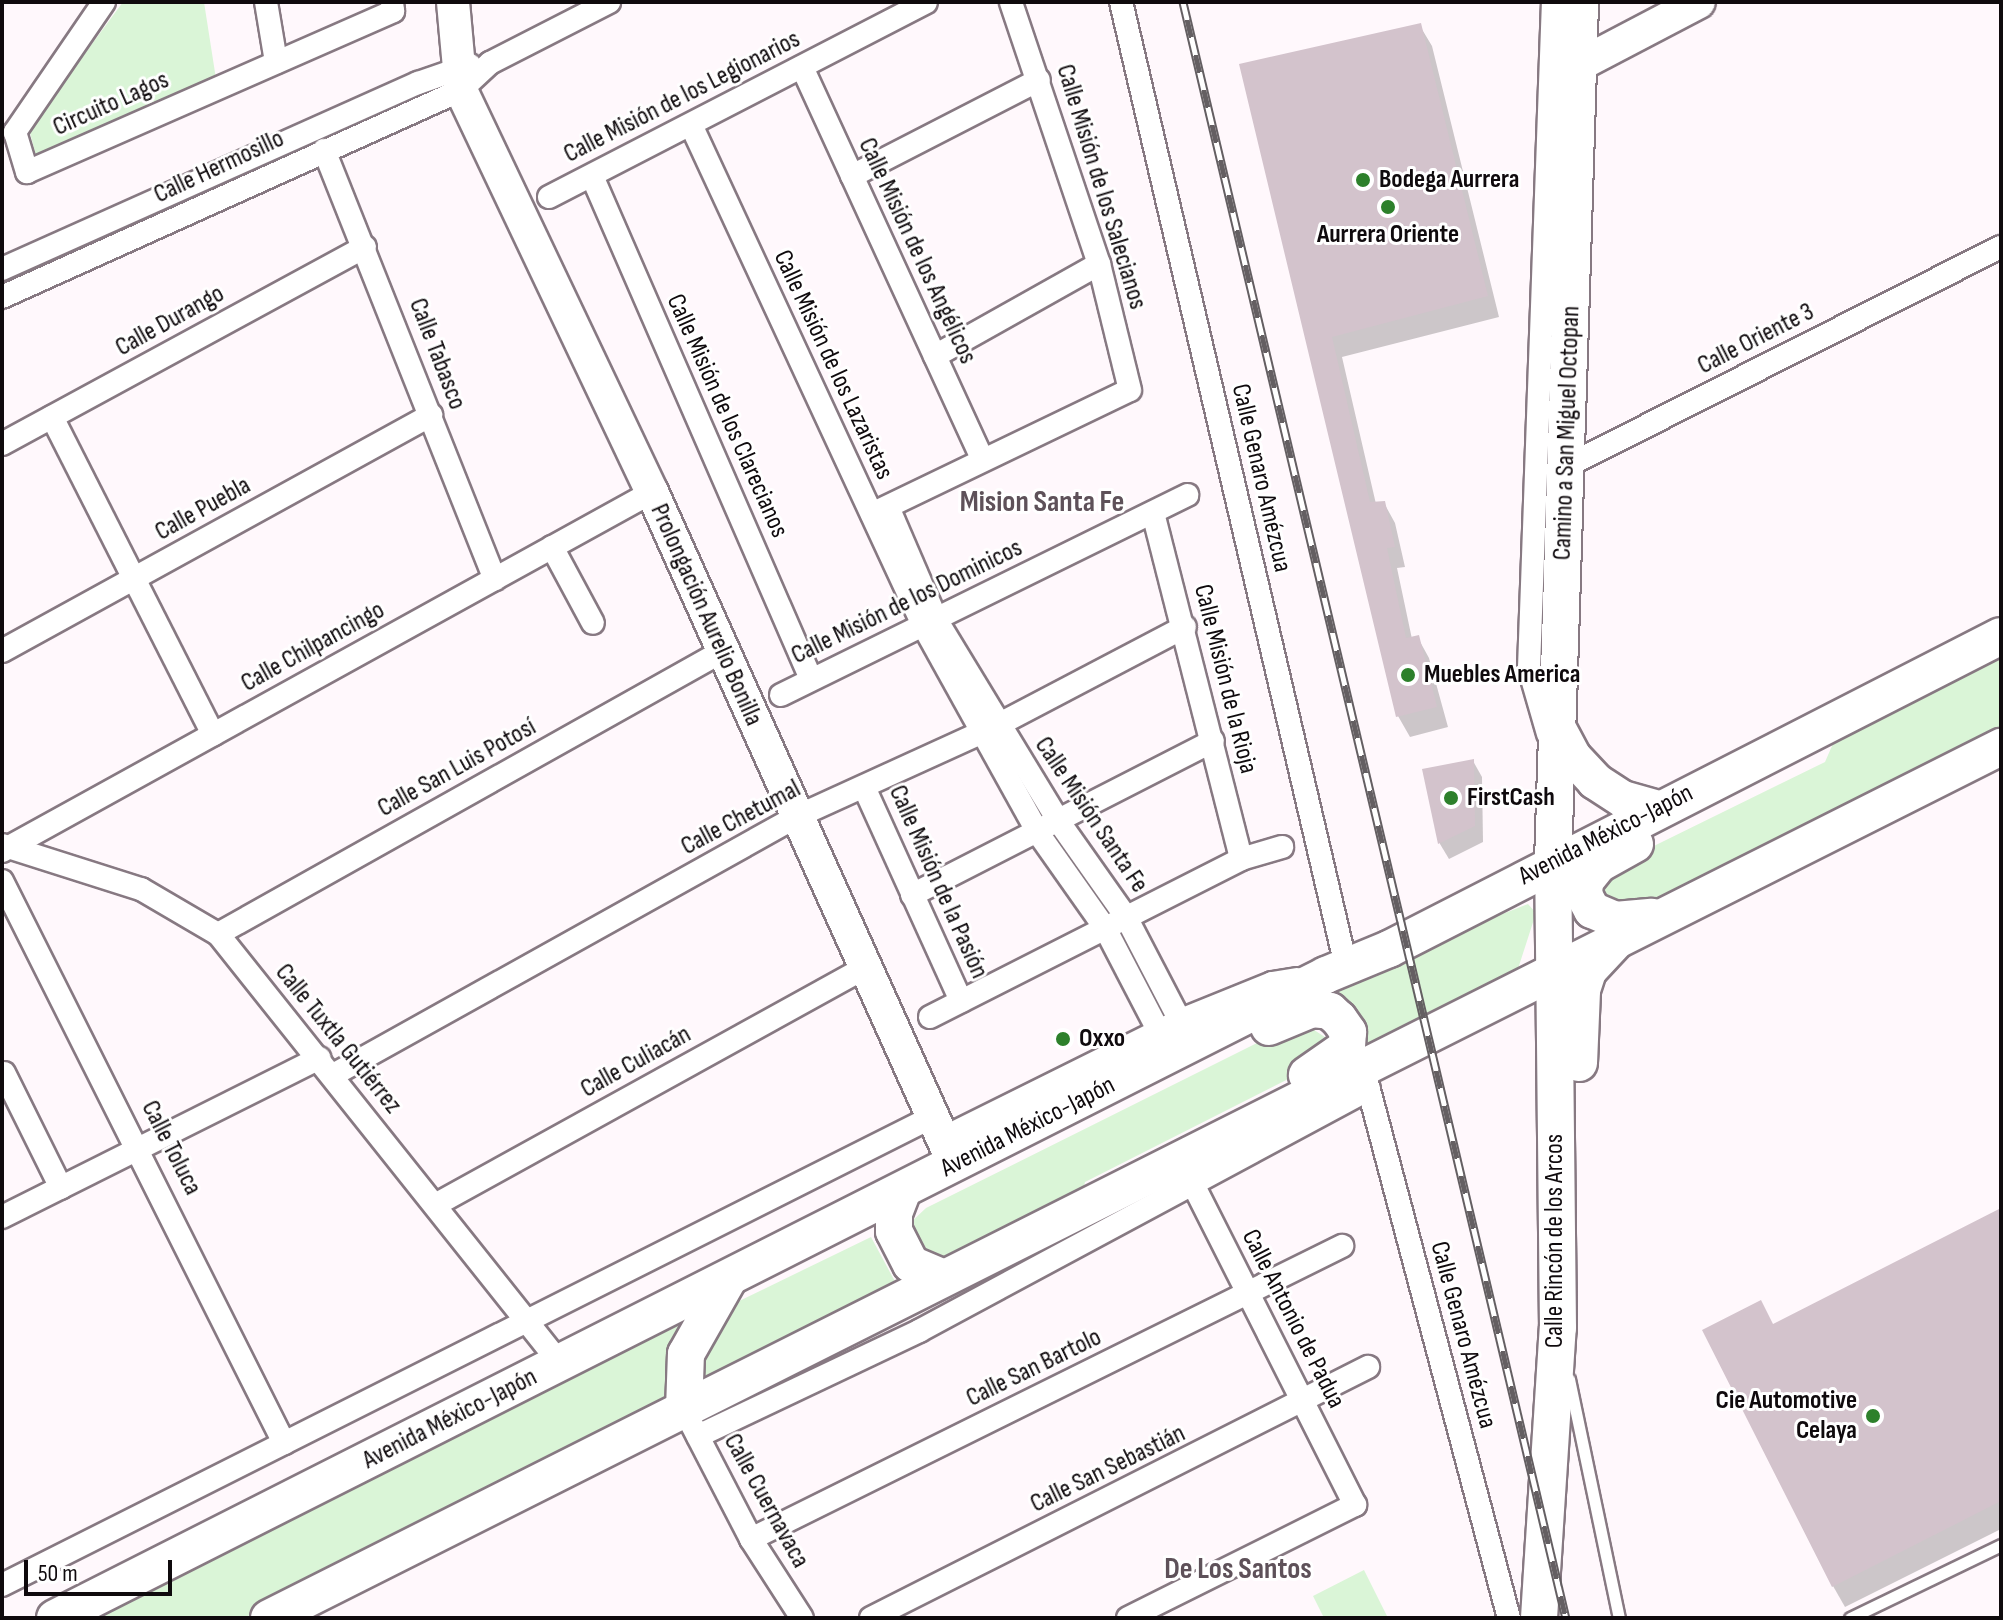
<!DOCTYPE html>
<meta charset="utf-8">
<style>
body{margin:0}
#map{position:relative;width:2003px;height:1620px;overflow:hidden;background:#fff8fc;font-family:"Sofia Sans Condensed",sans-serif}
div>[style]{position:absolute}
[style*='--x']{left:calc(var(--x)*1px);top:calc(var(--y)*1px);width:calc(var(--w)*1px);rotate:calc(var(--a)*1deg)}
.green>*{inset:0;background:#daf5d7}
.shadow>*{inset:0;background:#0003}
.building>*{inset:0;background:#d3c3cc}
.roads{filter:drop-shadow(2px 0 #877982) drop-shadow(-2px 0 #877982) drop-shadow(0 2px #877982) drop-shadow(0 -2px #877982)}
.lane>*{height:11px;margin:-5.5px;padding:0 5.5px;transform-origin:5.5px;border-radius:5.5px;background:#fff}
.street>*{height:22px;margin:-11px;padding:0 11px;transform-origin:11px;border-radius:11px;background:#fff}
.secondary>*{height:32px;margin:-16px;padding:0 16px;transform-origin:16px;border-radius:16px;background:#fff}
.primary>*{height:36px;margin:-18px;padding:0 18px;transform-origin:18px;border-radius:18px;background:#fff}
.rail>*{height:9px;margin-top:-4.5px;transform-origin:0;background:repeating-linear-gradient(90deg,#fff 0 18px,#645f62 0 36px);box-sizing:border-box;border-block:2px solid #645f62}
.dots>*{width:22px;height:22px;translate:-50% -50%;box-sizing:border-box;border:4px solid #fff;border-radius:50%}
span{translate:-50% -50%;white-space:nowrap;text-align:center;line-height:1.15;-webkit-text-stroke:6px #fff;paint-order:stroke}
.street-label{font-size:26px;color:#0f0a0d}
.poi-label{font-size:26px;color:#0f0a0d;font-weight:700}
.left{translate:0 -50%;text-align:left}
.right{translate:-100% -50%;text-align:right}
.quarter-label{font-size:30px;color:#5e5159;font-weight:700}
.frame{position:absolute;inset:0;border:4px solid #0f0a0d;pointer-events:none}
.scale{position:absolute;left:24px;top:1560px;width:148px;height:36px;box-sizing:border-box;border:4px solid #0f0a0d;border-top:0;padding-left:10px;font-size:24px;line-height:28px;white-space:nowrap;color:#0f0a0d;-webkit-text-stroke:6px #fff;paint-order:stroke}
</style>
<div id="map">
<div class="green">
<div style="clip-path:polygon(123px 2px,204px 2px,216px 79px,36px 156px,29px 129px)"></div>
<div style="clip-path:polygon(2001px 655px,2001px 730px,1651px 910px,1603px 899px,1596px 879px,1603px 871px,1825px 762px,1835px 739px)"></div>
<div style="clip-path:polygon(1528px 904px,1536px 913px,1516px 975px,1371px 1050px,1357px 1031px,1311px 1000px,1483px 912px,1500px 915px)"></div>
<div style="clip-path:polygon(1308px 1026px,1334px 1043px,1320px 1063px,1085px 1182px,1082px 1196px,944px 1265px,921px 1255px,909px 1224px,926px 1208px,1269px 1037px)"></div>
<div style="clip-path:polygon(871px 1237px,898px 1287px,695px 1391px,707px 1339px,733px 1304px)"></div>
<div style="clip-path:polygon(692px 1314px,671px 1402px,244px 1618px,93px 1618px)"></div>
<div style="clip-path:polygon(1364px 1570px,1388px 1618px,1324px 1618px,1313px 1596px)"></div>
</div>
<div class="shadow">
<div style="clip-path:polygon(1420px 26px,1432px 46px,1499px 317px,1342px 357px,1376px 504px,1384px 503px,1395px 523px,1405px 567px,1397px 568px,1412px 639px,1418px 638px,1429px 658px,1448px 727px,1410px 737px,1398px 716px,1241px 65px)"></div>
<div style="clip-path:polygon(1473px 761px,1482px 777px,1483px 842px,1449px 859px,1440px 844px,1424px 771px)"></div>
<div style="clip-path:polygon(2001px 1210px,2001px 1529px,1845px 1607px,1833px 1586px,1773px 1326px)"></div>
</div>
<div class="building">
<div style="clip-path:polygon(1421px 23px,1488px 296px,1332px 337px,1370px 502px,1385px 501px,1395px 547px,1387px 548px,1406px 638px,1419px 635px,1437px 707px,1396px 717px,1239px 64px)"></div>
<div style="clip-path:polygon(1474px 759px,1475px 826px,1438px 844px,1422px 769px)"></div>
<div style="clip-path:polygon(2001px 1208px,2001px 1501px,1832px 1587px,1702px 1330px,1761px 1300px,1773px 1324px)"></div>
</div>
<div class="roads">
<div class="lane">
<div style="--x:1569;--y:1379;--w:244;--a:78.2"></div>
<div style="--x:1850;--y:1618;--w:168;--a:-25.8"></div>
</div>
<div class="street">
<div style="--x:104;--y:2;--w:158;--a:124.4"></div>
<div style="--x:15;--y:132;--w:42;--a:73.3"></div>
<div style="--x:27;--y:172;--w:400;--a:-23.7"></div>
<div style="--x:393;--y:11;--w:9;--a:-96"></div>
<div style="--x:266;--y:2;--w:61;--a:80.5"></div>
<div style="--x:1121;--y:2;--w:990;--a:76.86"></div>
<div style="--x:802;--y:67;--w:430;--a:65.3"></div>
<div style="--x:692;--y:127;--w:551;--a:65.11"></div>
<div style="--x:924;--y:627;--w:235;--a:61"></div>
<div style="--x:1038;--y:833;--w:116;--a:54.8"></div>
<div style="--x:1105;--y:928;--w:143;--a:62.5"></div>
<div style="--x:324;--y:150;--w:462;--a:68.3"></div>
<div style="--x:592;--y:176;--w:549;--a:66.47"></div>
<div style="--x:852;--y:176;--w:210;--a:-27.2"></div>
<div style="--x:549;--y:197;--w:424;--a:-27.3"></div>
<div style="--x:2;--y:269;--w:456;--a:-24.1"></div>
<div style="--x:418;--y:83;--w:55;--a:-19.1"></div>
<div style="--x:2;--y:297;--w:504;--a:-24.27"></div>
<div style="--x:461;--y:90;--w:40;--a:-43"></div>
<div style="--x:490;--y:63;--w:134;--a:-27.1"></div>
<div style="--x:935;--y:356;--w:188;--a:-29.3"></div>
<div style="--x:52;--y:417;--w:356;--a:63.1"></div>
<div style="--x:2;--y:444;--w:413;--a:-28.5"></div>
<div style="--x:1559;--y:470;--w:495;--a:-26.8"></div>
<div style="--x:888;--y:507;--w:124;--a:66.7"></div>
<div style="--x:937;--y:621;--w:235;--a:58.7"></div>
<div style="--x:1059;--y:822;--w:116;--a:54.8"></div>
<div style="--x:1126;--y:917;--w:143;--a:62.5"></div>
<div style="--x:1153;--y:513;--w:357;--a:75.7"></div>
<div style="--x:872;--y:514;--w:286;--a:-25.7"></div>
<div style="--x:1130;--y:390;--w:130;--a:-103.8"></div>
<div style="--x:1099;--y:264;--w:276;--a:-108.6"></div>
<div style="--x:552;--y:547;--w:86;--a:61.7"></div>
<div style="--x:2;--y:651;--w:490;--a:-28.8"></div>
<div style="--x:781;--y:695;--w:453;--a:-26.2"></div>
<div style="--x:1548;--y:734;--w:69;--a:-106.1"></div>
<div style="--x:1529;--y:668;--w:666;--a:-87.94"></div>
<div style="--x:864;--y:787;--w:235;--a:65.6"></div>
<div style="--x:2;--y:845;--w:146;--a:17.6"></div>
<div style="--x:141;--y:889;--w:89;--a:30.3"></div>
<div style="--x:218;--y:934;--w:549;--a:51.44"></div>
<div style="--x:2;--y:851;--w:743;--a:-28.91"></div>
<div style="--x:2;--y:881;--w:629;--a:63.35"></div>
<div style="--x:912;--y:895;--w:338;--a:-27.1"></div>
<div style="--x:218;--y:934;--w:579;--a:-29.27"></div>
<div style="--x:930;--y:1017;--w:349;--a:-26.9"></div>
<div style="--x:1241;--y:859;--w:43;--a:-16.3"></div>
<div style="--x:4;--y:1073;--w:128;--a:63.6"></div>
<div style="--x:333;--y:1075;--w:530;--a:-29.13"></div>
<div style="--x:796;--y:817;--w:222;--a:-24.5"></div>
<div style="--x:998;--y:725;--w:211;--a:-27.7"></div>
<div style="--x:1365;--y:1075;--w:562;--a:75.15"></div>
<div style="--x:941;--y:1139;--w:268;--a:-26.4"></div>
<div style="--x:1181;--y:1020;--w:98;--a:-22.1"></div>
<div style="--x:1272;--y:983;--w:25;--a:-9"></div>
<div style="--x:435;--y:1205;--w:490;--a:-28.9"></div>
<div style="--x:2;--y:1217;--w:355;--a:-26.6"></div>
<div style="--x:692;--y:1425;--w:128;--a:62.6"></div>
<div style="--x:751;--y:1539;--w:94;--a:57.2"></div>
<div style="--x:698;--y:1436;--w:245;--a:-25.4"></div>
<div style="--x:919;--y:1331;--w:511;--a:-28.27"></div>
<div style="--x:751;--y:1539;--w:660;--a:-26.37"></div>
<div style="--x:2;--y:1585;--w:1039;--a:-26.71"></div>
<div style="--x:871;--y:1618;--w:557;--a:-26.8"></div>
<div style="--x:1128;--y:1618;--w:254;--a:-26.5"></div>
<div style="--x:1355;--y:1505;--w:370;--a:-116.8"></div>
</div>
<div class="secondary">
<div style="--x:453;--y:2;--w:88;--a:84.8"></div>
<div style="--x:461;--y:90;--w:445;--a:64.6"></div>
<div style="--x:652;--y:492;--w:737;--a:65.8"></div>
<div style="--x:1581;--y:64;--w:133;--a:-27.7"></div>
</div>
<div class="primary">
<div style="--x:1557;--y:727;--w:34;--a:62"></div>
<div style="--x:1573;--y:757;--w:33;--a:47"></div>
<div style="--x:1595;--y:781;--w:33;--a:33"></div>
<div style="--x:1623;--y:799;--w:36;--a:16"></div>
<div style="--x:1635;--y:844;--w:41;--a:150.9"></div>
<div style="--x:1599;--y:864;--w:22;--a:129"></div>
<div style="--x:1585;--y:881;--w:14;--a:94"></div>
<div style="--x:1584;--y:895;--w:17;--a:62"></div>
<div style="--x:1592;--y:910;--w:25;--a:23"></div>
<div style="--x:1615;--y:920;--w:37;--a:-5"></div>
<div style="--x:1269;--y:1027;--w:47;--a:-22.7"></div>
<div style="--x:1312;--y:1009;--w:18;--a:6"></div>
<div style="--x:1330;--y:1011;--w:12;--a:42"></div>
<div style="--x:1339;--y:1019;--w:16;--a:55"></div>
<div style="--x:1348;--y:1032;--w:15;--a:94"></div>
<div style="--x:1347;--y:1047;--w:49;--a:145"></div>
<div style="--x:1579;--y:1063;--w:73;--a:-87.6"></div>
<div style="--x:1582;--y:990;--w:20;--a:-72"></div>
<div style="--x:1588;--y:971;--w:40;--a:-47"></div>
<div style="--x:903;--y:1190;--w:25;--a:111"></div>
<div style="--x:894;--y:1213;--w:18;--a:90"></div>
<div style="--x:894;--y:1231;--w:37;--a:63"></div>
<div style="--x:911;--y:1264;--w:34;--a:23"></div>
<div style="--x:684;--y:1410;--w:56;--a:-88"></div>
<div style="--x:686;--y:1354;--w:87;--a:-60.5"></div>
<div style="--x:55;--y:1618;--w:1424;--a:-26.83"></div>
<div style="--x:1326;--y:975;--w:68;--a:-22.4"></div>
<div style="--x:1389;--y:949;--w:687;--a:-27.09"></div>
<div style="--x:269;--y:1618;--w:1939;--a:-26.7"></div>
<div style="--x:1539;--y:1618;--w:291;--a:-86.3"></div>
<div style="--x:1558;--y:1328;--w:465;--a:-90.6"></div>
<div style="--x:1553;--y:863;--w:861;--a:-88.2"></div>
</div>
</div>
<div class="rail">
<div style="--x:1183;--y:2;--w:1661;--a:76.67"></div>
</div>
<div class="dots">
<div style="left:1363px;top:180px;background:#2d802b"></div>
<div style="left:1388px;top:207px;background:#2d802b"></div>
<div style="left:1408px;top:675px;background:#2d802b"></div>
<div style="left:1451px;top:798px;background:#2d802b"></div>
<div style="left:1063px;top:1039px;background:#2d802b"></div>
<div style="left:1873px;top:1416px;background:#2d802b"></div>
</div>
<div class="street-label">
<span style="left:682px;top:97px;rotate:-27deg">Calle Misión de los Legionarios</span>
<span style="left:111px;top:104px;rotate:-24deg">Circuito Lagos</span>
<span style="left:219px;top:167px;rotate:-25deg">Calle Hermosillo</span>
<span style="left:1101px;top:187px;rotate:73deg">Calle Misión de los Salecianos</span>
<span style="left:917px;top:251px;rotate:65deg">Calle Misión de los Angélicos</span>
<span style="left:170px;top:321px;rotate:-29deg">Calle Durango</span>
<span style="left:1756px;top:339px;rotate:-27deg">Calle Oriente 3</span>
<span style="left:437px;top:354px;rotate:69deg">Calle Tabasco</span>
<span style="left:833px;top:365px;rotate:65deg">Calle Misión de los Lazaristas</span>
<span style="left:727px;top:416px;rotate:66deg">Calle Misión de los Clarecianos</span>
<span style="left:1567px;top:433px;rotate:-88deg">Camino a San Miguel Octopan</span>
<span style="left:1261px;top:478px;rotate:77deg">Calle Genaro Amézcua</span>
<span style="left:203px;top:509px;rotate:-29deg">Calle Puebla</span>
<span style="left:907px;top:602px;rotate:-26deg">Calle Misión de los Dominicos</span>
<span style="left:706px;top:615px;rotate:66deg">Prolongación Aurelio Bonilla</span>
<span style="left:313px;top:647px;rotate:-29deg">Calle Chilpancingo</span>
<span style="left:1225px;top:679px;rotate:76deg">Calle Misión de la Rioja</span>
<span style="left:457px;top:768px;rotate:-29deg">Calle San Luis Potosí</span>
<span style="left:1091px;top:815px;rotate:56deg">Calle Misión Santa Fe</span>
<span style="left:741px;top:818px;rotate:-28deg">Calle Chetumal</span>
<span style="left:1606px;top:835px;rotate:-27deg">Avenida México-Japón</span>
<span style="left:938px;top:882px;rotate:66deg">Calle Misión de la Pasión</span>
<span style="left:338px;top:1039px;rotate:51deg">Calle Tuxtla Gutiérrez</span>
<span style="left:636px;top:1062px;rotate:-29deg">Calle Culiacán</span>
<span style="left:1028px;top:1127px;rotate:-27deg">Avenida México-Japón</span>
<span style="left:171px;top:1148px;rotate:63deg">Calle Toluca</span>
<span style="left:1555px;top:1241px;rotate:-90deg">Calle Rincón de los Arcos</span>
<span style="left:1293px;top:1319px;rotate:63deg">Calle Antonio de Padua</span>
<span style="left:1463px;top:1335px;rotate:75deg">Calle Genaro Amézcua</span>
<span style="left:1034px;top:1368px;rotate:-26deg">Calle San Bartolo</span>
<span style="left:450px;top:1419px;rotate:-27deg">Avenida México-Japón</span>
<span style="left:1108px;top:1469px;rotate:-26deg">Calle San Sebastián</span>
<span style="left:766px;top:1501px;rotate:61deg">Calle Cuernavaca</span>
</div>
<div class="poi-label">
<span class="left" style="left:1379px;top:180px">Bodega Aurrera</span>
<span style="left:1388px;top:235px">Aurrera Oriente</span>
<span class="left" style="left:1424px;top:675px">Muebles America</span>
<span class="left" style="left:1467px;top:798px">FirstCash</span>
<span class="left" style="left:1079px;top:1039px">Oxxo</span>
<span class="right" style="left:1857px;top:1416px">Cie Automotive<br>Celaya</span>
</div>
<div class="quarter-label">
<span style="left:1042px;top:502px">Mision Santa Fe</span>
<span style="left:1238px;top:1569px">De Los Santos</span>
</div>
<div class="frame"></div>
<div class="scale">50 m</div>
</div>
